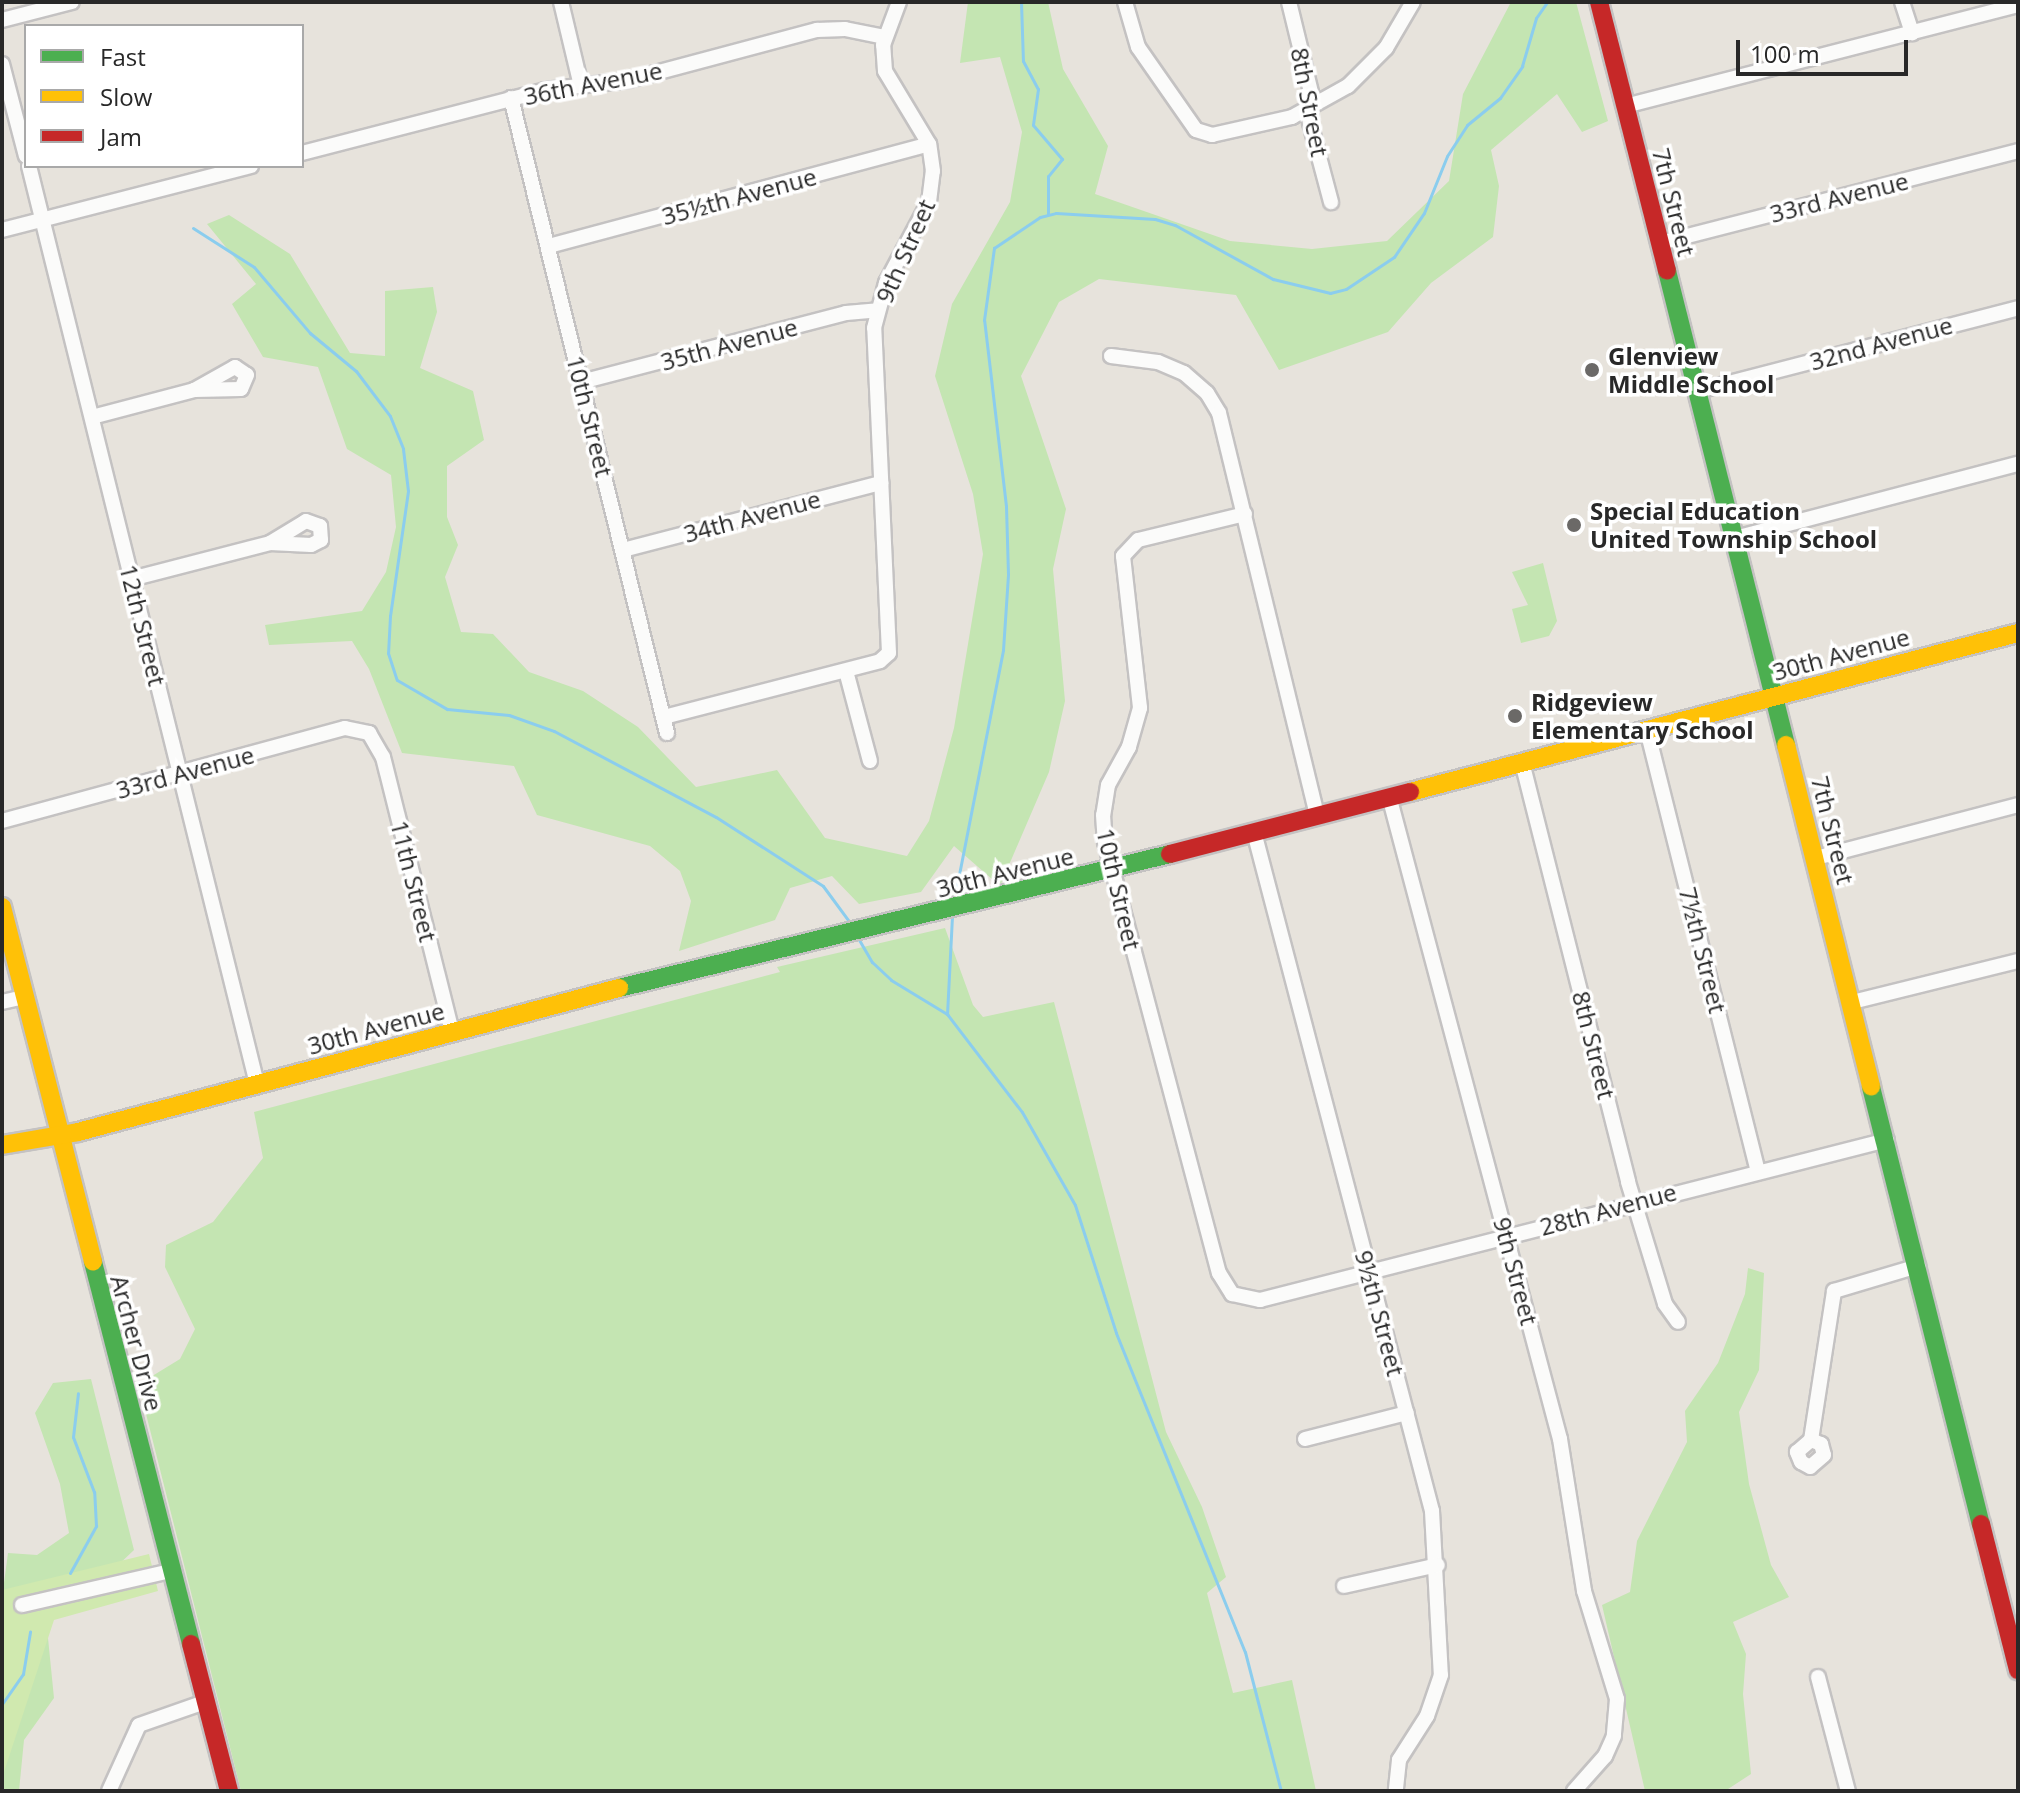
<!DOCTYPE html>
<meta charset="utf-8">
<style>
body{margin:0}
#map{position:relative;width:2020px;height:1793px;overflow:hidden;background:#e7e3dc;font-family:"Open Sans",sans-serif}
div>[style]{position:absolute}
[style*='--x']{left:calc(var(--x)*1px);top:calc(var(--y)*1px);width:calc(var(--w)*1px);rotate:calc(var(--a)*1deg)}
.green>*{inset:0;background:#c4e5b2}
.pitch>*{inset:0;background:#d0e9af}
.stream>*{height:3px;margin:-1.5px;padding:0 1.5px;transform-origin:1.5px;border-radius:1.5px;background:#8bcdee}
.roads{filter:drop-shadow(2px 0 #c4c2c2) drop-shadow(-2px 0 #c4c2c2) drop-shadow(0 2px #c4c2c2) drop-shadow(0 -2px #c4c2c2)}
.street>*{height:14px;margin:-7px;padding:0 7px;transform-origin:7px;border-radius:7px;background:#fbfbfa}
.fast>*{height:18px;margin:-9px;padding:0 9px;transform-origin:9px;border-radius:9px;background:#4caf50}
.slow>*{height:18px;margin:-9px;padding:0 9px;transform-origin:9px;border-radius:9px;background:#ffc107}
.jam>*{height:18px;margin:-9px;padding:0 9px;transform-origin:9px;border-radius:9px;background:#c62828}
.dots>*{width:22px;height:22px;translate:-50% -50%;box-sizing:border-box;border:4px solid #fff;border-radius:50%}
span{translate:-50% -50%;white-space:nowrap;text-align:center;line-height:1.15;-webkit-text-stroke:7px #fff;paint-order:stroke}
.street-label{font-size:24px;color:#282828}
.poi-label{font-size:24px;color:#282828;font-weight:700}
.left{translate:0 -50%;text-align:left}
.frame{position:absolute;inset:0;border:4px solid #282828;pointer-events:none}
.legend{position:absolute;left:24px;top:24px;width:280px;height:144px;box-sizing:border-box;background:#fff;border:2px solid #a9a9a9;margin:0;padding:10px 14px;list-style:none;font-size:24px;color:#282828}
.legend li{display:flex;align-items:center;gap:16px;height:40px}
.legend b{width:40px;border:2px solid #a9a9a9}
.scale{position:absolute;left:1736px;top:40px;width:172px;height:36px;box-sizing:border-box;border:4px solid #282828;border-top:0;padding-left:10px;font-size:24px;line-height:28px;white-space:nowrap;color:#282828;-webkit-text-stroke:6px #fff;paint-order:stroke}
</style>
<div id="map">
<div class="green">
<div style="clip-path:polygon(968px 2px,1048px 2px,1063px 69px,1108px 146px,1095px 194px,1230px 241px,1312px 249px,1387px 241px,1449px 181px,1463px 94px,1511px 2px,1576px 2px,1608px 121px,1582px 132px,1557px 94px,1491px 150px,1499px 186px,1493px 237px,1431px 283px,1388px 332px,1279px 370px,1236px 295px,1099px 279px,1059px 302px,1021px 376px,1066px 509px,1053px 569px,1065px 701px,1049px 772px,1000px 886px,954px 846px,921px 892px,859px 904px,832px 876px,790px 888px,775px 920px,679px 951px,691px 901px,680px 871px,650px 846px,537px 815px,514px 766px,402px 753px,369px 669px,352px 641px,269px 645px,265px 625px,362px 611px,386px 572px,396px 527px,391px 475px,347px 449px,318px 367px,263px 357px,232px 304px,256px 284px,207px 224px,229px 215px,290px 254px,350px 353px,385px 356px,385px 291px,433px 287px,437px 312px,420px 368px,473px 391px,484px 440px,447px 466px,447px 517px,458px 545px,445px 577px,461px 632px,493px 634px,529px 672px,583px 691px,638px 727px,696px 787px,777px 770px,825px 838px,907px 856px,929px 821px,954px 728px,983px 554px,973px 494px,935px 376px,952px 304px,1010px 202px,1022px 132px,1000px 57px,960px 63px)"></div>
<div style="clip-path:polygon(1543px 563px,1557px 621px,1549px 636px,1521px 643px,1512px 609px,1528px 605px,1512px 572px)"></div>
<div style="clip-path:polygon(945px 928px,973px 1005px,983px 1017px,1054px 1002px,1166px 1432px,1202px 1507px,1226px 1577px,1207px 1593px,1233px 1693px,1292px 1680px,1316px 1791px,241px 1791px,141px 1394px,149px 1392px,149px 1378px,180px 1359px,195px 1329px,165px 1267px,166px 1245px,213px 1222px,263px 1158px,254px 1112px,780px 972px,777px 967px)"></div>
<div style="clip-path:polygon(1748px 1268px,1764px 1273px,1759px 1370px,1739px 1412px,1749px 1484px,1771px 1565px,1789px 1597px,1733px 1622px,1746px 1654px,1743px 1694px,1751px 1774px,1725px 1791px,1645px 1791px,1602px 1605px,1630px 1592px,1637px 1541px,1687px 1442px,1685px 1411px,1718px 1363px,1745px 1294px)"></div>
<div style="clip-path:polygon(91px 1379px,134px 1550px,114px 1569px,2px 1598px,8px 1553px,37px 1555px,69px 1533px,60px 1484px,35px 1413px,53px 1383px)"></div>
<div style="clip-path:polygon(46px 1618px,54px 1698px,24px 1740px,19px 1791px,2px 1791px,2px 1650px)"></div>
</div>
<div class="pitch">
<div style="clip-path:polygon(149px 1554px,158px 1591px,54px 1620px,2px 1778px,2px 1590px)"></div>
</div>
<div class="stream">
<div style="--x:1021;--y:2;--w:59;--a:88.1"></div>
<div style="--x:1023;--y:61;--w:32;--a:62"></div>
<div style="--x:1038;--y:89;--w:36;--a:98"></div>
<div style="--x:1033;--y:125;--w:45;--a:49.5"></div>
<div style="--x:1062;--y:159;--w:22;--a:129"></div>
<div style="--x:1048;--y:176;--w:38;--a:90"></div>
<div style="--x:193;--y:228;--w:72;--a:32.6"></div>
<div style="--x:254;--y:267;--w:87;--a:49.7"></div>
<div style="--x:310;--y:333;--w:60;--a:39.6"></div>
<div style="--x:356;--y:371;--w:56;--a:52.9"></div>
<div style="--x:390;--y:416;--w:35;--a:68"></div>
<div style="--x:403;--y:449;--w:42;--a:83.2"></div>
<div style="--x:408;--y:491;--w:126;--a:98.2"></div>
<div style="--x:390;--y:616;--w:37;--a:93"></div>
<div style="--x:388;--y:653;--w:28;--a:72"></div>
<div style="--x:397;--y:680;--w:58;--a:30.1"></div>
<div style="--x:447;--y:709;--w:62;--a:5.5"></div>
<div style="--x:509;--y:715;--w:48;--a:19.6"></div>
<div style="--x:554;--y:731;--w:183;--a:28"></div>
<div style="--x:716;--y:817;--w:127;--a:32.8"></div>
<div style="--x:823;--y:886;--w:47;--a:53.6"></div>
<div style="--x:954;--y:900;--w:255;--a:-78.9"></div>
<div style="--x:1003;--y:650;--w:76;--a:-86.2"></div>
<div style="--x:1008;--y:574;--w:68;--a:-91.7"></div>
<div style="--x:1006;--y:506;--w:187;--a:-96.7"></div>
<div style="--x:984;--y:320;--w:73;--a:-82.1"></div>
<div style="--x:994;--y:248;--w:55;--a:-34"></div>
<div style="--x:1040;--y:217;--w:16;--a:-14"></div>
<div style="--x:1056;--y:213;--w:99;--a:3.5"></div>
<div style="--x:1155;--y:219;--w:21;--a:17"></div>
<div style="--x:1175;--y:225;--w:112;--a:28.9"></div>
<div style="--x:1273;--y:279;--w:59;--a:13.8"></div>
<div style="--x:1330;--y:293;--w:16;--a:-14"></div>
<div style="--x:1346;--y:289;--w:58;--a:-33.7"></div>
<div style="--x:1394;--y:257;--w:53;--a:-55.7"></div>
<div style="--x:1424;--y:213;--w:61;--a:-68"></div>
<div style="--x:1447;--y:156;--w:37;--a:-57"></div>
<div style="--x:1467;--y:125;--w:43;--a:-39.3"></div>
<div style="--x:1500;--y:98;--w:39;--a:-55"></div>
<div style="--x:1522;--y:66;--w:50;--a:-73.7"></div>
<div style="--x:1536;--y:18;--w:19;--a:-55"></div>
<div style="--x:952;--y:916;--w:98;--a:92.9"></div>
<div style="--x:947;--y:1014;--w:123;--a:52.6"></div>
<div style="--x:1022;--y:1112;--w:107;--a:60.3"></div>
<div style="--x:1075;--y:1205;--w:134;--a:72.2"></div>
<div style="--x:1116;--y:1333;--w:344;--a:68"></div>
<div style="--x:1245;--y:1652;--w:144;--a:75.5"></div>
<div style="--x:858;--y:938;--w:28;--a:60"></div>
<div style="--x:872;--y:962;--w:26;--a:43"></div>
<div style="--x:891;--y:980;--w:66;--a:31.3"></div>
<div style="--x:70;--y:1573;--w:54;--a:-61"></div>
<div style="--x:96;--y:1526;--w:34;--a:-93"></div>
<div style="--x:94;--y:1492;--w:59;--a:-110.9"></div>
<div style="--x:73;--y:1437;--w:44;--a:-83.5"></div>
<div style="--x:2;--y:1704;--w:37;--a:-55"></div>
<div style="--x:23;--y:1674;--w:43;--a:-80.5"></div>
</div>
<div class="roads">
<div class="street">
<div style="--x:561;--y:2;--w:86;--a:76.6"></div>
<div style="--x:1125;--y:2;--w:47;--a:73.9"></div>
<div style="--x:1138;--y:47;--w:101;--a:55.1"></div>
<div style="--x:1196;--y:130;--w:17;--a:17"></div>
<div style="--x:1212;--y:135;--w:82;--a:-12.7"></div>
<div style="--x:1292;--y:117;--w:64;--a:-29"></div>
<div style="--x:1348;--y:86;--w:54;--a:-45"></div>
<div style="--x:1386;--y:48;--w:53;--a:-59.6"></div>
<div style="--x:1289;--y:2;--w:97;--a:76.3"></div>
<div style="--x:1312;--y:96;--w:27;--a:94"></div>
<div style="--x:1310;--y:123;--w:82;--a:75.1"></div>
<div style="--x:1902;--y:2;--w:33;--a:72"></div>
<div style="--x:2;--y:20;--w:72;--a:-14.4"></div>
<div style="--x:2;--y:64;--w:95;--a:75.4"></div>
<div style="--x:511;--y:98;--w:654;--a:76.2"></div>
<div style="--x:1625;--y:106;--w:406;--a:-14.4"></div>
<div style="--x:302;--y:153;--w:251;--a:-14.5"></div>
<div style="--x:545;--y:90;--w:85;--a:-6.8"></div>
<div style="--x:629;--y:80;--w:195;--a:-14.9"></div>
<div style="--x:817;--y:30;--w:28;--a:-2"></div>
<div style="--x:845;--y:29;--w:41;--a:11.3"></div>
<div style="--x:29;--y:166;--w:946;--a:76.05"></div>
<div style="--x:2;--y:230;--w:257;--a:-14.4"></div>
<div style="--x:1660;--y:243;--w:370;--a:-14.4"></div>
<div style="--x:549;--y:246;--w:393;--a:-15"></div>
<div style="--x:1111;--y:356;--w:47;--a:7.3"></div>
<div style="--x:1158;--y:362;--w:28;--a:23"></div>
<div style="--x:1184;--y:373;--w:30;--a:41"></div>
<div style="--x:1207;--y:393;--w:23;--a:59"></div>
<div style="--x:1219;--y:413;--w:415;--a:76.3"></div>
<div style="--x:581;--y:382;--w:274;--a:-14.6"></div>
<div style="--x:846;--y:313;--w:32;--a:-5"></div>
<div style="--x:1698;--y:391;--w:331;--a:-14.5"></div>
<div style="--x:92;--y:417;--w:106;--a:-14.8"></div>
<div style="--x:194;--y:390;--w:47;--a:-29.3"></div>
<div style="--x:235;--y:367;--w:14;--a:34"></div>
<div style="--x:247;--y:375;--w:15;--a:113"></div>
<div style="--x:241;--y:389;--w:47;--a:178.8"></div>
<div style="--x:1245;--y:514;--w:110;--a:166.3"></div>
<div style="--x:1138;--y:540;--w:22;--a:133"></div>
<div style="--x:1123;--y:556;--w:153;--a:83.6"></div>
<div style="--x:1140;--y:708;--w:41;--a:105.8"></div>
<div style="--x:1129;--y:747;--w:43;--a:118.9"></div>
<div style="--x:1108;--y:785;--w:30;--a:99"></div>
<div style="--x:1103;--y:815;--w:27;--a:86"></div>
<div style="--x:1105;--y:842;--w:446;--a:75.2"></div>
<div style="--x:1219;--y:1273;--w:25;--a:58"></div>
<div style="--x:1232;--y:1294;--w:29;--a:12"></div>
<div style="--x:1260;--y:1300;--w:647;--a:-14.32"></div>
<div style="--x:1735;--y:538;--w:293;--a:-14.7"></div>
<div style="--x:623;--y:550;--w:267;--a:-14.6"></div>
<div style="--x:131;--y:579;--w:144;--a:-14.5"></div>
<div style="--x:270;--y:543;--w:42;--a:-31.4"></div>
<div style="--x:306;--y:521;--w:15;--a:20"></div>
<div style="--x:320;--y:526;--w:14;--a:86"></div>
<div style="--x:321;--y:540;--w:11;--a:153"></div>
<div style="--x:311;--y:545;--w:41;--a:-177.2"></div>
<div style="--x:846;--y:671;--w:93;--a:75.1"></div>
<div style="--x:664;--y:717;--w:223;--a:-14.5"></div>
<div style="--x:880;--y:661;--w:12;--a:-42"></div>
<div style="--x:889;--y:653;--w:325;--a:-92.6"></div>
<div style="--x:874;--y:328;--w:47;--a:-75.1"></div>
<div style="--x:886;--y:283;--w:92;--a:-62"></div>
<div style="--x:929;--y:202;--w:31;--a:-83"></div>
<div style="--x:933;--y:171;--w:27;--a:-98"></div>
<div style="--x:929;--y:144;--w:85;--a:-121.1"></div>
<div style="--x:885;--y:71;--w:26;--a:-94"></div>
<div style="--x:883;--y:45;--w:46;--a:-69.6"></div>
<div style="--x:1647;--y:730;--w:455;--a:75.9"></div>
<div style="--x:1522;--y:762;--w:433;--a:75.8"></div>
<div style="--x:1628;--y:1182;--w:127;--a:73.1"></div>
<div style="--x:1665;--y:1304;--w:22;--a:54"></div>
<div style="--x:1389;--y:796;--w:665;--a:75.11"></div>
<div style="--x:1560;--y:1439;--w:154;--a:81"></div>
<div style="--x:1584;--y:1591;--w:113;--a:73"></div>
<div style="--x:1617;--y:1699;--w:37;--a:95"></div>
<div style="--x:1614;--y:1736;--w:22;--a:114"></div>
<div style="--x:1605;--y:1756;--w:47;--a:131.5"></div>
<div style="--x:2;--y:821;--w:355;--a:-15.2"></div>
<div style="--x:345;--y:728;--w:25;--a:12"></div>
<div style="--x:369;--y:733;--w:28;--a:60"></div>
<div style="--x:383;--y:757;--w:284;--a:75.9"></div>
<div style="--x:1254;--y:832;--w:702;--a:75.31"></div>
<div style="--x:1432;--y:1511;--w:164;--a:86.9"></div>
<div style="--x:1441;--y:1675;--w:43;--a:108.9"></div>
<div style="--x:1427;--y:1716;--w:52;--a:122.5"></div>
<div style="--x:1399;--y:1760;--w:31;--a:96"></div>
<div style="--x:1816;--y:858;--w:209;--a:-14.7"></div>
<div style="--x:2;--y:1002;--w:23;--a:-13"></div>
<div style="--x:1852;--y:1002;--w:171;--a:-13.9"></div>
<div style="--x:1305;--y:1439;--w:105;--a:-14.3"></div>
<div style="--x:1811;--y:1440;--w:11;--a:22"></div>
<div style="--x:1821;--y:1444;--w:11;--a:75"></div>
<div style="--x:1824;--y:1455;--w:18;--a:139"></div>
<div style="--x:1810;--y:1467;--w:10;--a:-151"></div>
<div style="--x:1801;--y:1462;--w:11;--a:-112"></div>
<div style="--x:1797;--y:1452;--w:18;--a:-41"></div>
<div style="--x:1811;--y:1440;--w:151;--a:-81.2"></div>
<div style="--x:1834;--y:1291;--w:88;--a:-16.6"></div>
<div style="--x:1344;--y:1586;--w:96;--a:-12.6"></div>
<div style="--x:22;--y:1605;--w:153;--a:-12.9"></div>
<div style="--x:1818;--y:1677;--w:118;--a:75.3"></div>
<div style="--x:109;--y:1791;--w:72;--a:-65.6"></div>
<div style="--x:139;--y:1725;--w:70;--a:-19.2"></div>
</div>
<div class="fast">
<div style="--x:1667;--y:271;--w:489;--a:75.9"></div>
<div style="--x:619;--y:988;--w:567;--a:-13.67"></div>
<div style="--x:1871;--y:1087;--w:451;--a:75.9"></div>
<div style="--x:93;--y:1262;--w:394;--a:75.6"></div>
</div>
<div class="slow">
<div style="--x:1786;--y:745;--w:352;--a:76"></div>
<div style="--x:1410;--y:792;--w:628;--a:-14.66"></div>
<div style="--x:2;--y:907;--w:366;--a:75.6"></div>
<div style="--x:2;--y:1145;--w:77;--a:-9.7"></div>
<div style="--x:78;--y:1132;--w:560;--a:-14.91"></div>
</div>
<div class="jam">
<div style="--x:1599;--y:2;--w:277;--a:75.8"></div>
<div style="--x:1170;--y:854;--w:248;--a:-14.5"></div>
<div style="--x:1981;--y:1524;--w:151;--a:75.8"></div>
<div style="--x:191;--y:1644;--w:152;--a:75.5"></div>
</div>
</div>
<div class="dots">
<div style="left:1592px;top:370px;background:#6b6967"></div>
<div style="left:1574px;top:525px;background:#6b6967"></div>
<div style="left:1515px;top:716px;background:#6b6967"></div>
</div>
<div class="street-label">
<span style="left:593px;top:83px;rotate:-11deg">36th Avenue</span>
<span style="left:1310px;top:102px;rotate:79deg">8th Street</span>
<span style="left:739px;top:196px;rotate:-15deg">35½th Avenue</span>
<span style="left:1839px;top:197px;rotate:-14deg">33rd Avenue</span>
<span style="left:1674px;top:202px;rotate:76deg">7th Street</span>
<span style="left:905px;top:251px;rotate:-66deg">9th Street</span>
<span style="left:1881px;top:343px;rotate:-15deg">32nd Avenue</span>
<span style="left:729px;top:344px;rotate:-15deg">35th Avenue</span>
<span style="left:590px;top:416px;rotate:76deg">10th Street</span>
<span style="left:752px;top:516px;rotate:-15deg">34th Avenue</span>
<span style="left:143px;top:625px;rotate:76deg">12th Street</span>
<span style="left:1841px;top:654px;rotate:-15deg">30th Avenue</span>
<span style="left:185px;top:772px;rotate:-15deg">33rd Avenue</span>
<span style="left:1833px;top:830px;rotate:76deg">7th Street</span>
<span style="left:1005px;top:872px;rotate:-14deg">30th Avenue</span>
<span style="left:414px;top:881px;rotate:76deg">11th Street</span>
<span style="left:1119px;top:889px;rotate:77deg">10th Street</span>
<span style="left:1703px;top:950px;rotate:76deg">7½th Street</span>
<span style="left:376px;top:1028px;rotate:-15deg">30th Avenue</span>
<span style="left:1594px;top:1045px;rotate:76deg">8th Street</span>
<span style="left:1608px;top:1209px;rotate:-15deg">28th Avenue</span>
<span style="left:1516px;top:1271px;rotate:75deg">9th Street</span>
<span style="left:1380px;top:1313px;rotate:75deg">9½th Street</span>
<span style="left:137px;top:1343px;rotate:75deg">Archer Drive</span>
</div>
<div class="poi-label">
<span class="left" style="left:1608px;top:370px">Glenview<br>Middle School</span>
<span class="left" style="left:1590px;top:525px">Special Education<br>United Township School</span>
<span class="left" style="left:1531px;top:716px">Ridgeview<br>Elementary School</span>
</div>
<div class="frame"></div>
<ul class="legend">
<li><b style="height:10px;background:#4caf50"></b>Fast</li>
<li><b style="height:10px;background:#ffc107"></b>Slow</li>
<li><b style="height:10px;background:#c62828"></b>Jam</li>
</ul>
<div class="scale">100 m</div>
</div>
